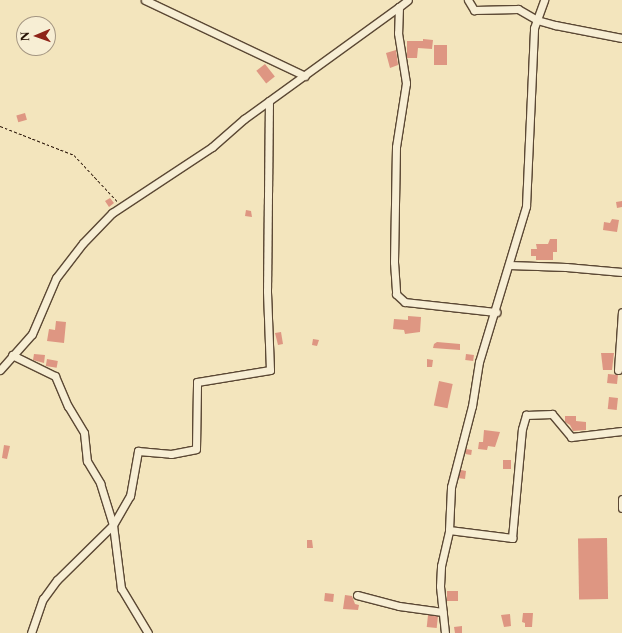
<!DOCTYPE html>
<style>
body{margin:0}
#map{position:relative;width:622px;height:633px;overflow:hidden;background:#f3e5bd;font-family:"Libre Caslon Text",serif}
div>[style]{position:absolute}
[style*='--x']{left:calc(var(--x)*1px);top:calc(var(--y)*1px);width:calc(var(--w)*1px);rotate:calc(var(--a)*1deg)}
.building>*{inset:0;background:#de9682;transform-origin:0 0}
.path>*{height:1px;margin-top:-0.5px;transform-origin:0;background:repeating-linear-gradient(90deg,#281306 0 3px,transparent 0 5px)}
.roads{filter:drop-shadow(1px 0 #5b4834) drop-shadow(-1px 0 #5b4834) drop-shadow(0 1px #5b4834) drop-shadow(0 -1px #5b4834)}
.minor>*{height:7px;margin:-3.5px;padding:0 3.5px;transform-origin:3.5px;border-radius:3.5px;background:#f7eed4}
span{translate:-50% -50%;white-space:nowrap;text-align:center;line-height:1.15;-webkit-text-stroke:3px #f7eed4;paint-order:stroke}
.north{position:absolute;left:16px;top:16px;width:40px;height:40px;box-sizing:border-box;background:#f7eed4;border:1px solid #a49682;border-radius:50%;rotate:268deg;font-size:11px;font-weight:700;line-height:16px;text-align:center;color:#281306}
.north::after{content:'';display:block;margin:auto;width:14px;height:18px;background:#8f2418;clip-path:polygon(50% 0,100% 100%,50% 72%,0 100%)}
</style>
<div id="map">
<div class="building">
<div style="clip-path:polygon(423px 39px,433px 40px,432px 49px,418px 48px,417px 58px,407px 58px,407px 41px,423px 41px)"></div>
<div style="left:434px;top:45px;width:13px;height:20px"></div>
<div style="clip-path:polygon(396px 50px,398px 65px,390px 68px,386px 53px)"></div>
<div style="left:265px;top:64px;width:16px;height:11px;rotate:52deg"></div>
<div style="left:25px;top:113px;width:7px;height:9px;rotate:74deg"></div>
<div style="clip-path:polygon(110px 198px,114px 203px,109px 207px,105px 201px)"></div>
<div style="clip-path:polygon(622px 201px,622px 207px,617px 208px,616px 202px)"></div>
<div style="clip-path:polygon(246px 210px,251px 211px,252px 217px,245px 216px)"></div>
<div style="clip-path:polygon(612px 219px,619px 220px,617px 232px,603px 230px,604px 222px,610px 223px)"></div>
<div style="clip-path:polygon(550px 239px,557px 239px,557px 252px,553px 252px,553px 260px,536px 260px,536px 256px,531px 256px,531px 249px,537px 249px,536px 244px,548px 244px)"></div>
<div style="clip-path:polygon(408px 316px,421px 317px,420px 332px,405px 334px,404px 330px,393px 329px,394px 319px,408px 320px)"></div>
<div style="clip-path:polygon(56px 321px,66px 322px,64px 343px,47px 341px,49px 329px,55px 330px)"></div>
<div style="clip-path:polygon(281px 332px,283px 344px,278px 345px,275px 333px)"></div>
<div style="clip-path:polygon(313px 339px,319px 340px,317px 346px,312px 345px)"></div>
<div style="clip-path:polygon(437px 342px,460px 344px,460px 350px,433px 348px,434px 344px)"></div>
<div style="clip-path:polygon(601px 353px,614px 353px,612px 370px,603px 370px)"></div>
<div style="clip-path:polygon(34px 354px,45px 355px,44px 363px,33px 360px)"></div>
<div style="left:466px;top:354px;width:8px;height:6px;rotate:7deg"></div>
<div style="left:47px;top:359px;width:11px;height:7px;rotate:10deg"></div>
<div style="clip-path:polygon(427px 359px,433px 360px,432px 367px,427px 367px)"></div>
<div style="left:608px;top:374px;width:10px;height:9px;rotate:6deg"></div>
<div style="left:439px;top:381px;width:14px;height:25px;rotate:12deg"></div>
<div style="left:609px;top:397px;width:9px;height:12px;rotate:6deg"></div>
<div style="clip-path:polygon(565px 416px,576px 416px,576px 421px,586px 422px,586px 430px,573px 431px,570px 425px,565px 422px)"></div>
<div style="clip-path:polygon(484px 430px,500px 432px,495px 447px,488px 446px,487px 450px,478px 449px,479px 442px,483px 442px)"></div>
<div style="clip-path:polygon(4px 445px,10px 446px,7px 459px,2px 458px)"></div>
<div style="left:466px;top:449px;width:6px;height:5px;rotate:9deg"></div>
<div style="left:503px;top:460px;width:8px;height:9px"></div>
<div style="clip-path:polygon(461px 470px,466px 471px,465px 479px,458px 478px)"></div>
<div style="left:607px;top:538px;width:61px;height:29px;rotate:89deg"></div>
<div style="clip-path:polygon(307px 540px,312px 540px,313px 548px,307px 548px)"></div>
<div style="left:458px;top:591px;width:10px;height:11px;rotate:90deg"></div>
<div style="left:325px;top:593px;width:9px;height:8px;rotate:6deg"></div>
<div style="clip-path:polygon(345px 595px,352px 596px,355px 604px,359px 605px,358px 610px,343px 609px)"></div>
<div style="clip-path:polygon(523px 613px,533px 613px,532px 627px,525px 627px,525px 623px,522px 622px)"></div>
<div style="clip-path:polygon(510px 614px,511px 626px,504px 627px,501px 615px)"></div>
<div style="left:428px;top:615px;width:10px;height:12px;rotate:6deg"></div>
<div style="clip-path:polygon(462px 626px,462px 633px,455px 633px,454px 627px)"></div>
</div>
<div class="path">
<div style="--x:0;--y:126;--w:79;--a:21.4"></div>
<div style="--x:74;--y:155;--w:64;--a:46.9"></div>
</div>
<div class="roads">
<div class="minor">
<div style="--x:145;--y:0;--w:177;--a:25.4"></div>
<div style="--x:468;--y:0;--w:12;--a:59"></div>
<div style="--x:474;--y:10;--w:44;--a:-1.3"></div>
<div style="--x:518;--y:9;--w:22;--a:30"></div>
<div style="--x:537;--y:20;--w:19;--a:16"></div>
<div style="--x:555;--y:25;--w:68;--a:11"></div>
<div style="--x:399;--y:7;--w:11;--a:-38"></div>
<div style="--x:509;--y:265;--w:57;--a:2"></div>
<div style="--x:566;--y:267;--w:56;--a:5.1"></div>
<div style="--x:12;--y:355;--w:48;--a:26"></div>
<div style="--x:55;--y:376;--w:33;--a:67"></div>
<div style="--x:68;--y:406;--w:31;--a:59"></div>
<div style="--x:84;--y:433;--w:28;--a:84"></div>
<div style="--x:87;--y:461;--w:26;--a:59"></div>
<div style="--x:100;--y:483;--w:44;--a:72.8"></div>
<div style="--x:113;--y:525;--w:64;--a:82.8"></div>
<div style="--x:121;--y:588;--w:52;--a:59"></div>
<div style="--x:0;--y:370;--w:48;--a:-48.4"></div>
<div style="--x:32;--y:334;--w:61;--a:-66.8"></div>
<div style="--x:56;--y:278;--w:44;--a:-52.4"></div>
<div style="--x:83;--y:243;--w:42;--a:-46"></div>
<div style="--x:112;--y:213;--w:120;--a:-33.4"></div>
<div style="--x:212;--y:147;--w:43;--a:-41.2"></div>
<div style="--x:244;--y:119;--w:191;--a:-35.9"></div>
<div style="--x:399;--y:7;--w:26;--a:92"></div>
<div style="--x:398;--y:33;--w:51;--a:80.9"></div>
<div style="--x:406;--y:83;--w:65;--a:98.9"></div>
<div style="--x:396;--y:147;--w:115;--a:91"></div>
<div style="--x:394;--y:262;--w:32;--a:86"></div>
<div style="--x:396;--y:294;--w:12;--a:42"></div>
<div style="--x:405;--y:302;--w:92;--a:6.3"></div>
<div style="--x:618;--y:370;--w:58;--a:-86.1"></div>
<div style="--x:622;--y:499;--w:9;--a:90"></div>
<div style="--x:449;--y:530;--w:64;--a:7.2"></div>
<div style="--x:512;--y:538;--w:109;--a:-84.8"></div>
<div style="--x:522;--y:429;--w:15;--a:-74"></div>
<div style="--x:526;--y:415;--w:26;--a:-2"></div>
<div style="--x:552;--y:414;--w:30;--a:50"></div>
<div style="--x:571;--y:437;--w:51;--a:-6.7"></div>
<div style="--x:357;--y:595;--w:43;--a:14.7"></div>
<div style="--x:399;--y:606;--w:44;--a:7.8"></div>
<div style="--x:31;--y:633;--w:36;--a:-71"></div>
<div style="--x:43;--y:599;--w:24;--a:-54"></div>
<div style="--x:57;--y:580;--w:78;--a:-44.5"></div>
<div style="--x:113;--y:525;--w:34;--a:-60"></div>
<div style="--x:130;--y:496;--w:46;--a:-79.9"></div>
<div style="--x:138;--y:451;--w:33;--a:5"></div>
<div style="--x:171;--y:454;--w:25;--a:-11"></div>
<div style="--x:196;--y:449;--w:67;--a:-89.1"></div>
<div style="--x:197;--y:382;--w:74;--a:-9.3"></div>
<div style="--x:270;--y:370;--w:79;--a:-92.2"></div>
<div style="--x:267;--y:291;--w:190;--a:-89.4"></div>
<div style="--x:445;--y:633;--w:47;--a:-96.1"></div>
<div style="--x:440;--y:586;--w:20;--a:-87"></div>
<div style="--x:441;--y:566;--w:37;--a:-77"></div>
<div style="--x:449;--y:530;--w:43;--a:-87.3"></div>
<div style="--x:451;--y:487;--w:84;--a:-75.5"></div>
<div style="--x:472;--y:406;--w:45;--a:-81"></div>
<div style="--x:479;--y:362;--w:163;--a:-73.2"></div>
<div style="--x:526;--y:206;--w:178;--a:-87.4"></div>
<div style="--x:534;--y:28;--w:30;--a:-70"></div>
</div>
</div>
<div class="north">N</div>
</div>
